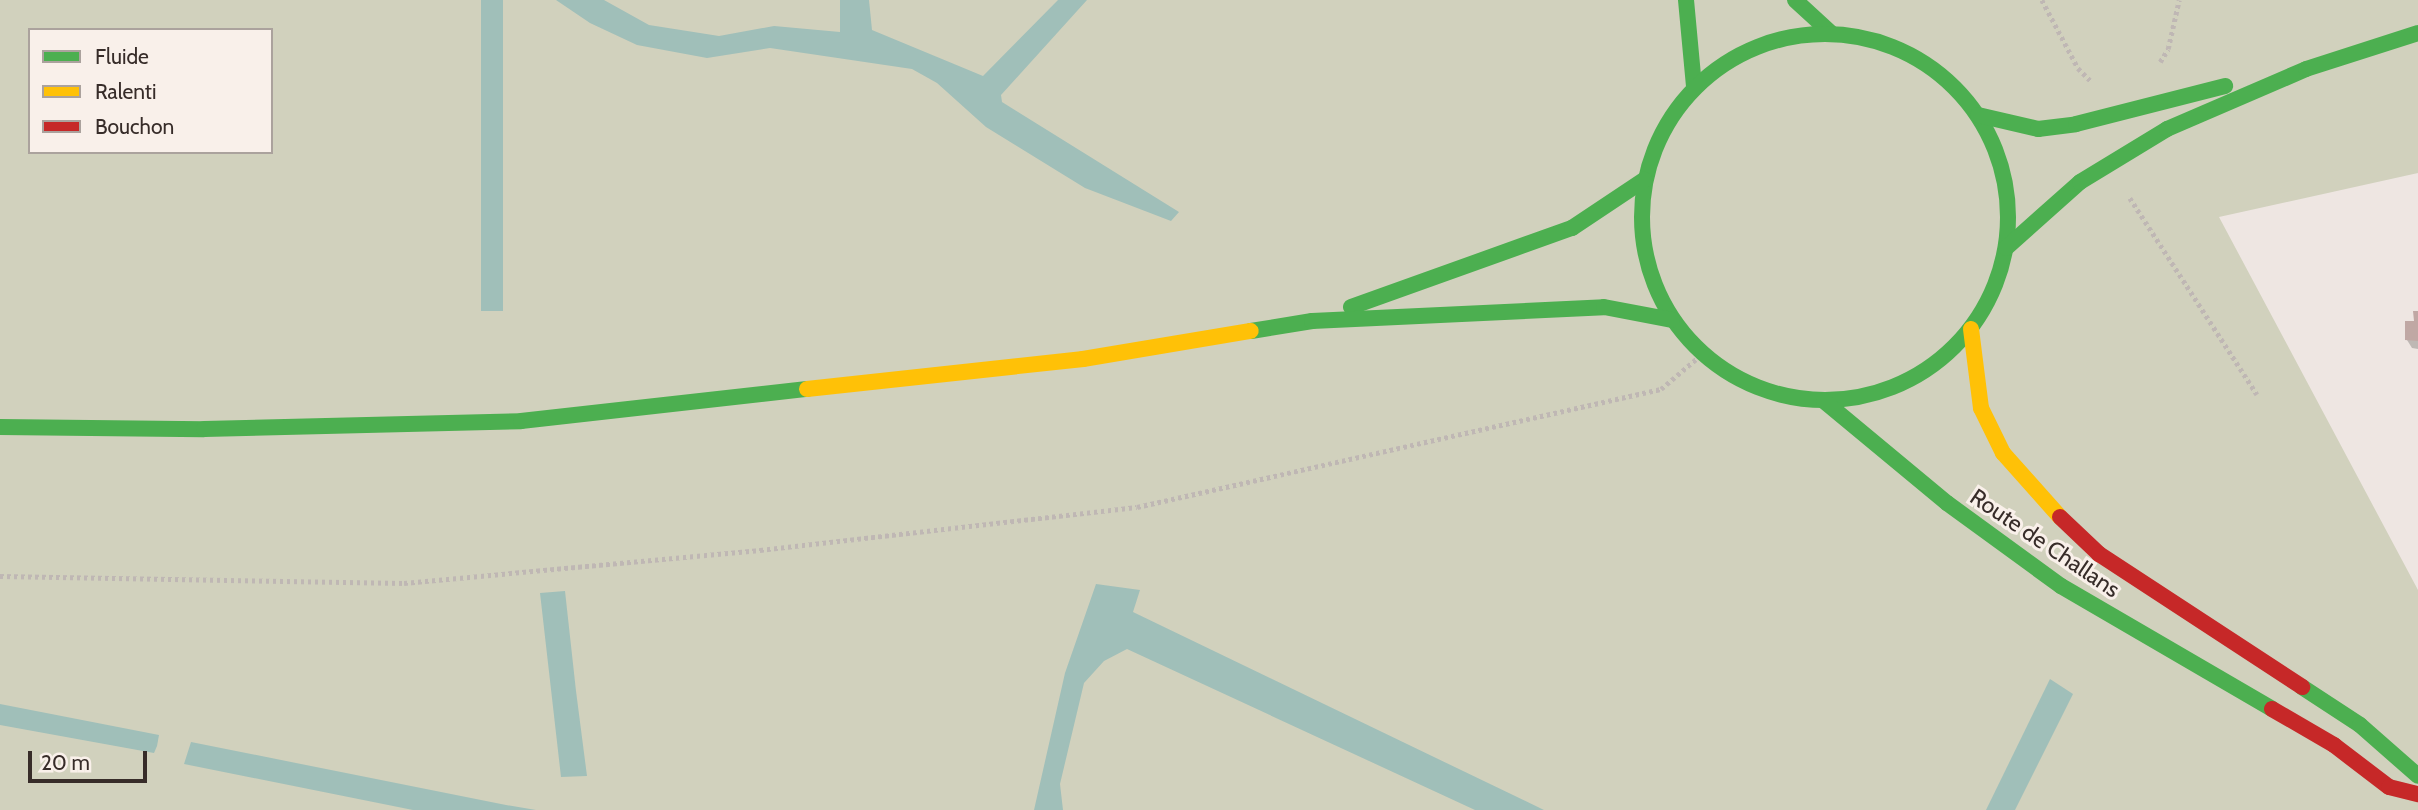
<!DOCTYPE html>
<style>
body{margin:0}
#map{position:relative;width:2418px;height:810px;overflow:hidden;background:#eee6e2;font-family:Cabin,sans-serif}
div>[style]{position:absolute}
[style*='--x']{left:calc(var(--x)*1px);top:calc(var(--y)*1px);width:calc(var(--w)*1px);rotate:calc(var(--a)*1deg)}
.green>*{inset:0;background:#d1d1bd}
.water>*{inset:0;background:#a0bfb9;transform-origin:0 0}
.shadow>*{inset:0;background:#0003}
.building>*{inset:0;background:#c0a8a4}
.path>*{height:4.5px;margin-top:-2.25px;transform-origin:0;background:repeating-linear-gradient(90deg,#bfb7b4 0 3.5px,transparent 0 7px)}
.fast>*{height:16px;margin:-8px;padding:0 8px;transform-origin:8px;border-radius:8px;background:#4caf50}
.fast>.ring{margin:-8px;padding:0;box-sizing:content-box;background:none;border:16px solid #4caf50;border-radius:50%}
.slow>*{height:16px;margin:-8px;padding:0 8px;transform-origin:8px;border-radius:8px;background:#ffc107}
.jam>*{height:16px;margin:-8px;padding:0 8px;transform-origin:8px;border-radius:8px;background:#c62828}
span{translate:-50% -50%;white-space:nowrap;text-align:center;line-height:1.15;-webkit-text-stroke:6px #f9f0ea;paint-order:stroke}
.street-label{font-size:23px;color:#372c29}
.legend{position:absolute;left:28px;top:28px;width:245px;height:126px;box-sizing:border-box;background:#f9f0ea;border:2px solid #aba29d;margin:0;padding:9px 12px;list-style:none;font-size:21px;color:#372c29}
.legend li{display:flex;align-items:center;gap:14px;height:35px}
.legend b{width:35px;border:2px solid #aba29d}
.scale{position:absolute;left:28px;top:751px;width:119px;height:32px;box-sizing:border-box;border:4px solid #372c29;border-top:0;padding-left:9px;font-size:21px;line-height:24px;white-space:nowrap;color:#372c29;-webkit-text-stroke:5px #f9f0ea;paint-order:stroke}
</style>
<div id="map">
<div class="green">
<div style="clip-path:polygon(evenodd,0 0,2418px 0,2418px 173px,2219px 217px,2418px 590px,2418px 810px,0 810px,0 0,30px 30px,271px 30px,271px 152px,30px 152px,30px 30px)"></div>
</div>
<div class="water">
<div style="left:481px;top:0;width:22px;height:311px"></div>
<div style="clip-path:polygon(556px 0,604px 0,649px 25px,719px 36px,774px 26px,840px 32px,840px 0,869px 0,872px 30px,983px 76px,1058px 0,1087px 0,1001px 95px,1002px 102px,1179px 212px,1171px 221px,1085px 188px,986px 127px,937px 83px,912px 69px,770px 48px,707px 58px,637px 45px,590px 23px)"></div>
<div style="clip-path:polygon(1096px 584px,1140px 590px,1133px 612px,1544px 810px,1475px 810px,1127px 649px,1104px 661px,1084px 683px,1060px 784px,1063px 810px,1034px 810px,1065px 673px)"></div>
<div style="clip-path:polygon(565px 591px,576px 691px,587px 776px,561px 777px,540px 593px)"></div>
<div style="clip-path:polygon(2050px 679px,2073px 694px,2015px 810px,1986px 810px)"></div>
<div style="clip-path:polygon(0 704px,159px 735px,157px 746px,154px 753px,0 725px)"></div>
<div style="clip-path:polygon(191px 742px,506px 805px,536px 810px,413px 810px,184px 764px)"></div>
</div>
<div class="shadow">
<div style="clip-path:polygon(2418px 313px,2418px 349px,2412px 348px,2407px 340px)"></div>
</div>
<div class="building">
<div style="clip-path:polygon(2413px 311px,2418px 311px,2418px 341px,2405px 340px,2405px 321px,2414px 321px)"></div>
</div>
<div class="path">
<div style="--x:2042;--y:0;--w:77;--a:62.1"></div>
<div style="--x:2078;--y:68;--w:18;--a:45"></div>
<div style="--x:2160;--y:62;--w:15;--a:-58"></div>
<div style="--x:2168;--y:49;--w:50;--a:-77.3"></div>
<div style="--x:2130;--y:198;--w:234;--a:57.1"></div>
<div style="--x:0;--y:576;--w:404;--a:1"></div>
<div style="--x:404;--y:583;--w:358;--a:-5.3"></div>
<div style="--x:760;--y:550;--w:379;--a:-6.5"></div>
<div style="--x:1137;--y:507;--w:537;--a:-12.69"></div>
<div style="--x:1661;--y:389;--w:54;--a:-40.5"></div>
</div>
<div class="fast">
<div style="--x:1686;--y:0;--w:87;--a:84.7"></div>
<div style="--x:1795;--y:0;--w:49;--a:42.5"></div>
<div class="ring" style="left:1642px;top:34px;width:350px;height:350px"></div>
<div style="--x:1978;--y:115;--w:62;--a:13.1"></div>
<div style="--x:2038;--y:129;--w:38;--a:-7"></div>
<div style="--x:2076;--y:124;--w:154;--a:-14.3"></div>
<div style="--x:2006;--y:248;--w:99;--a:-41.7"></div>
<div style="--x:2080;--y:182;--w:102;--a:-31.3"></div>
<div style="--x:2167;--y:129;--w:151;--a:-23.3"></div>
<div style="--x:2306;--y:69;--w:118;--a:-17.8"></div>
<div style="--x:1351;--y:307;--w:235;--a:-19.7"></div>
<div style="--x:1572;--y:228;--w:87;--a:-33.7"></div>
<div style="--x:1251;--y:331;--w:62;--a:-9.3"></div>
<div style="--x:1312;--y:321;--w:292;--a:-2.7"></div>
<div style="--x:1604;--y:307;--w:69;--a:10.8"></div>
<div style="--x:1824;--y:401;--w:160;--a:39.7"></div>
<div style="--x:1947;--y:503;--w:141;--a:36.1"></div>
<div style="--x:2061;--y:586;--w:244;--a:30.2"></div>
<div style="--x:0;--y:427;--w:204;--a:0.6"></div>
<div style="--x:204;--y:429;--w:317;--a:-1.4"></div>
<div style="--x:521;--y:421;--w:288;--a:-6.4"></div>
<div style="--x:2302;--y:687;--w:69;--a:33.2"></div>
<div style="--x:2360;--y:725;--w:77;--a:41.3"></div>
</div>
<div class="slow">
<div style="--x:1971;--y:329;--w:80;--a:82.8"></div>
<div style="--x:1981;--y:408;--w:50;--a:63.9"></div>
<div style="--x:2003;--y:453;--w:86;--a:48.3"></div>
<div style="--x:807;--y:389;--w:278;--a:-6.2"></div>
<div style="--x:1083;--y:359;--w:170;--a:-9.5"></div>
</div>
<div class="jam">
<div style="--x:2060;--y:517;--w:54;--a:43.5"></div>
<div style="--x:2099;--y:554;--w:243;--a:33.2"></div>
<div style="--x:2272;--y:709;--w:72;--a:30.1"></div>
<div style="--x:2334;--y:745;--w:69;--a:37.4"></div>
<div style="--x:2389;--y:787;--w:30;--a:14"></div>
</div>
<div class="street-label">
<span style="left:2045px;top:543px;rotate:34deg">Route de Challans</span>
</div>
<ul class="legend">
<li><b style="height:9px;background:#4caf50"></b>Fluide</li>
<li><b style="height:9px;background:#ffc107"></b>Ralenti</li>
<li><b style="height:9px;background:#c62828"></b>Bouchon</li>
</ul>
<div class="scale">20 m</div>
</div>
